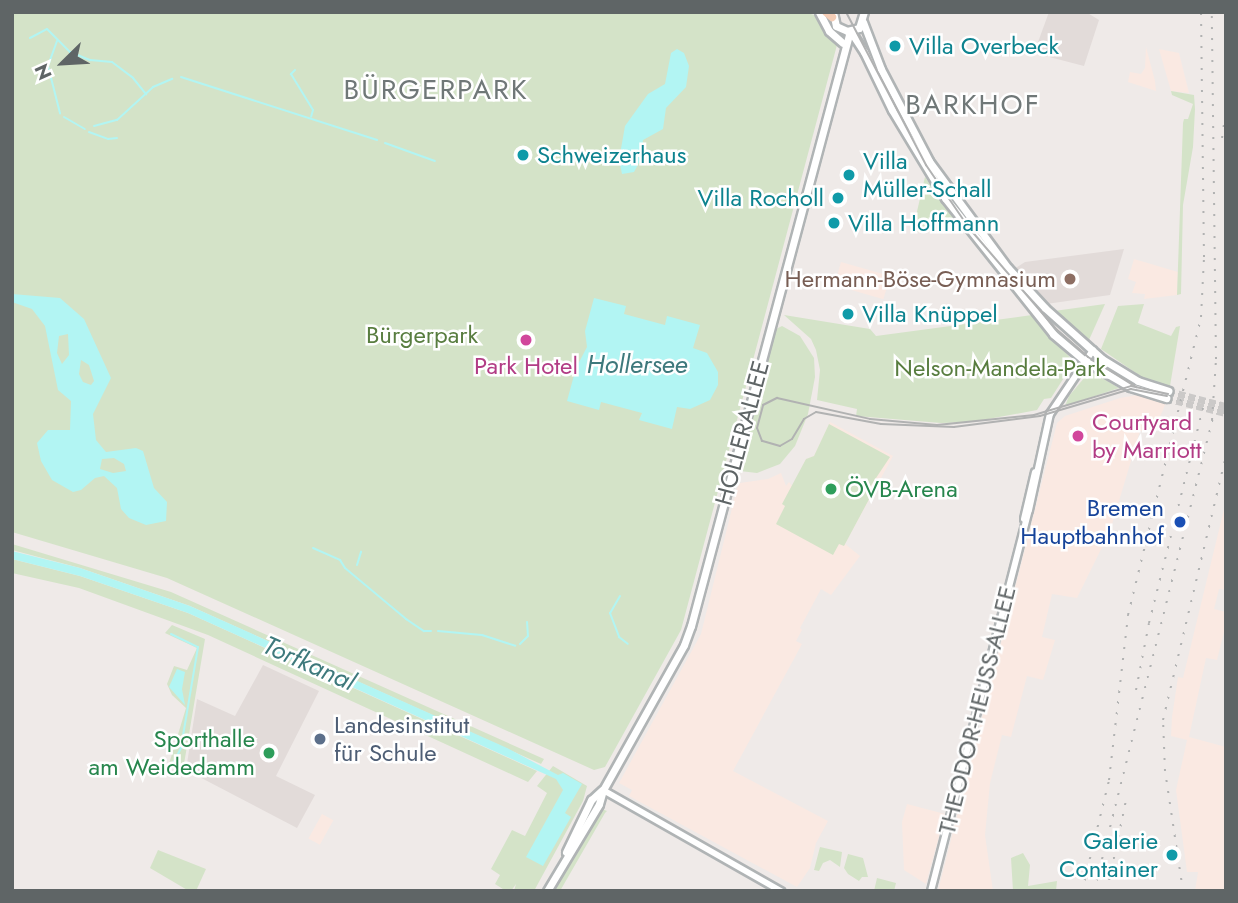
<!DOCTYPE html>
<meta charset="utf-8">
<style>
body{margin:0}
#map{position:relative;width:1238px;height:903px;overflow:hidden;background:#efeae8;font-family:Jost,sans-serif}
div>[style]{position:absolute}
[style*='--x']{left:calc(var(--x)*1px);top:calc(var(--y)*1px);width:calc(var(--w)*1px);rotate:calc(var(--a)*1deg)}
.commercial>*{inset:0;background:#fae9e2;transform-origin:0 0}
.education>*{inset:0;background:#e2dbd9}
.green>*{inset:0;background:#d4e3c8}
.water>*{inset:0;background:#b2f5f3}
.stream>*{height:2px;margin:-1px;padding:0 1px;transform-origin:1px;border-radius:1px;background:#b2f5f3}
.secondary-tunnel>*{height:7px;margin-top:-3.5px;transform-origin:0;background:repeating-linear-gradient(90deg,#cbc9c8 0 7px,transparent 0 10.5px)}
.roads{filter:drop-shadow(2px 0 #b0b4b5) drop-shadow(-2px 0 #b0b4b5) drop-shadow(0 2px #b0b4b5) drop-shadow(0 -2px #b0b4b5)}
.tertiary>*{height:6px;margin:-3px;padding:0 3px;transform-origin:3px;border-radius:3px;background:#fff}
.secondary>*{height:7px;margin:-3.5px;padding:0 3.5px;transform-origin:3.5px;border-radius:3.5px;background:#fff}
.primary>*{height:8px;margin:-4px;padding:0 4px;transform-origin:4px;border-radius:4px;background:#f5ceb7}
.tram>*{height:2px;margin:-1px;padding:0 1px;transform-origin:1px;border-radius:1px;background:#b1b2b2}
.rail>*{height:2px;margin-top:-1px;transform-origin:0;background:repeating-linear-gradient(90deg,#b1b2b2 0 2px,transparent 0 11px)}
.dots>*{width:19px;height:19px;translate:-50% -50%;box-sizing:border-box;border:4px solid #fff;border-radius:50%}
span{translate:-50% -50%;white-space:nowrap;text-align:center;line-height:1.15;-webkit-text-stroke:5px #fff;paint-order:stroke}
.culture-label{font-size:24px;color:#0d838f}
.left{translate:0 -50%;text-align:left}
.right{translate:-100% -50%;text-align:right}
.education-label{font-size:24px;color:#785e54}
.park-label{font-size:24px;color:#587d3f}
.hotel-label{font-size:24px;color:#b23c85}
.street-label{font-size:24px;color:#5f6566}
.leisure-label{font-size:24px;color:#27864d}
.transit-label{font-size:24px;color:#164399}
.service-label{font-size:24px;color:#4e5e75}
.water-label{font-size:26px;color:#3e797c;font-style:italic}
.quarter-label{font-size:28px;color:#707878;letter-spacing:2px}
.frame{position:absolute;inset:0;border:14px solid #5f6566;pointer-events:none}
.north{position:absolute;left:28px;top:28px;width:70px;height:70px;-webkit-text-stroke:5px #fff;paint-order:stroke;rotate:246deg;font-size:19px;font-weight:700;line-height:28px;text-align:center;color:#5f6566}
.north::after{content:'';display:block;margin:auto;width:24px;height:32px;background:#5f6566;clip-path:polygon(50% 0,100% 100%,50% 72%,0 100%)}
</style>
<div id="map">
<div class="commercial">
<div style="clip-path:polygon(1146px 47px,1155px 81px,1156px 91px,1128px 82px,1130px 72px,1141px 74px,1145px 68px)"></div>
<div style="clip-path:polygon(1159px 49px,1179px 53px,1189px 93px,1171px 91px)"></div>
<div style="clip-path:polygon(1134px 259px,1178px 272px,1177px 295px,1144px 299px,1145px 294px,1132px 293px,1136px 282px,1128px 279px)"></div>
<div style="left:841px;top:262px;width:51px;height:24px;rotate:16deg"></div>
<div style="clip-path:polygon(1137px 395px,1166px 402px,1163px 410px,1153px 432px,1140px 431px,1110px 531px,1077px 598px,1052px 594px,1042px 637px,1055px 640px,1043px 680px,1027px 676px,1011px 737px,1002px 735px,990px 783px,985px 835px,993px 891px,938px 891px,1057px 423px,1065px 416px,1120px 398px)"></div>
<div style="clip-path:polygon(830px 422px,893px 456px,845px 544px,860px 556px,831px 595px,821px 589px,800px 628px,802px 630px,796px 641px,802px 644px,733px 771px,828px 821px,816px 843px,810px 868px,797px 887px,629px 796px,632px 790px,619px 783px,701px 634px,737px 488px,740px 483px,768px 479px,781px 473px,786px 486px,789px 482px,792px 486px,806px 459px,814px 456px)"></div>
<div style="clip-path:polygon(1226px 501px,1226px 590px,1219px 589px,1214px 609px,1226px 612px,1226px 624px,1217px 660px,1206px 658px,1189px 737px,1226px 747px,1226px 891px,1195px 891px,1198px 872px,1187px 872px,1176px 790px,1187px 740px,1171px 736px,1172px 717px,1178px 677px,1183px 678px)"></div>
<div style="clip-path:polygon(907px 804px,945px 814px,926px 884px,904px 870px,902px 822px)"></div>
<div style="left:322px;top:814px;width:13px;height:28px;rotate:29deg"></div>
</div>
<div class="education">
<div style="clip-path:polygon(1049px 12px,1086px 12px,1099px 20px,1084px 66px,1034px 53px)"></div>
<div style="clip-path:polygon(1124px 249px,1110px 295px,1046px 304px,1014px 269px,1025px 262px)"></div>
<div style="clip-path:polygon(263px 665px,319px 691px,276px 776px,315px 795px,297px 828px,186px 770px,197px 699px,235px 716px)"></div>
</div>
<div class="green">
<div style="clip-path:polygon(12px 12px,805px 12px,814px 15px,835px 41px,837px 45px,681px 630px,605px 767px,594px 770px,167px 578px,12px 532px)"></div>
<div style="clip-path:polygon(1171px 91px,1194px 95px,1195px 109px,1193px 147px,1183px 205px,1181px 294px,1177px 295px,1183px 123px,1184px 119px,1188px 119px,1193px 104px,1172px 95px)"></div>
<div style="clip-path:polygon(925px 177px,959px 226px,912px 233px)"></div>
<div style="clip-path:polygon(1105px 304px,1089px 340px,1054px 311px)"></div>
<div style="clip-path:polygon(1144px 304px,1138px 323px,1171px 336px,1176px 327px,1180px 326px,1170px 386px,1143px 378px,1101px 349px,1118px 306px)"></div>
<div style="clip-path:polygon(784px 315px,870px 329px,876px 336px,1032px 315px,1074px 362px,1051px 398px,1044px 399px,1037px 410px,972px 422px,941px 423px,856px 416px,857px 409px,817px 400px,820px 370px,816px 350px,811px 339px)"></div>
<div style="clip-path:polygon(782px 326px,800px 336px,814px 358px,815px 377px,808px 414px,795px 446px,780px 464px,757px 473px,740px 471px,738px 464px,774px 330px)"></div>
<div style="clip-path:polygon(1090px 371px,1119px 388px,1065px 406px,1069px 396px)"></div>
<div style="clip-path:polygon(829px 424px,890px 457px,870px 487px,874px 490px,844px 546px,839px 544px,833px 555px,776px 524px,785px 506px,782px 504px,806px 459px,814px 456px)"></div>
<div style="clip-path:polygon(12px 544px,171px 592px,544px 759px,541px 764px,190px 606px,80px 568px,12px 550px)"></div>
<div style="clip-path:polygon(12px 559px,80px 576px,188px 613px,537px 771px,528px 782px,208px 635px,79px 588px,12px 573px)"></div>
<div style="clip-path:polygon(172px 625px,205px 639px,183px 770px,169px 764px,186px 708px,172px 695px,167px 684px,174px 666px,187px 670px,197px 648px,165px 633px)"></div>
<div style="clip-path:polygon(553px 766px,587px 786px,583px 801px,534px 891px,514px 891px,516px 884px,511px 891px,506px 891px,495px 884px,500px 875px,491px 869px,512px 830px,525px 836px,547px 793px,537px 786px)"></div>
<div style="clip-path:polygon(602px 809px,607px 811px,605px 813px,560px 891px,553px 891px)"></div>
<div style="clip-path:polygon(820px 847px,842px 852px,840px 867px,830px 860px,823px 863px,819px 871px,814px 870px)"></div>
<div style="clip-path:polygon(158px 850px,206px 869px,196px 891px,189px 891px,150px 868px)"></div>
<div style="clip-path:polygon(1023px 853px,1030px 865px,1028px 886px,1057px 881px,1056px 891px,1013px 891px,1011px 858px)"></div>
<div style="clip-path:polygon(848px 854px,863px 858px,868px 877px,862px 877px,859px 881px,848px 874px,844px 868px)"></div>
<div style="clip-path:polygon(877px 878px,896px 883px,894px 891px,874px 891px)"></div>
</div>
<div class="water">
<div style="clip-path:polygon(677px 49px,684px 53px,689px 66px,686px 87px,666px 108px,663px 129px,643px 140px,641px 159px,634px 172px,622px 174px,619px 160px,625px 126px,648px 94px,665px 84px,671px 53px)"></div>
<div style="clip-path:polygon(evenodd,12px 294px,60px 298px,84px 319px,111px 378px,93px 414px,96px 440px,106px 452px,136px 448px,143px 451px,154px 488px,167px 502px,166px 521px,146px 525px,129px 518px,121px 509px,117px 488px,104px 476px,95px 478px,81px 490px,73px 492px,52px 480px,41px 461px,37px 443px,48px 430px,70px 430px,71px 401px,58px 390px,45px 326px,32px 309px,12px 302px,12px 294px,68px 334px,69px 355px,62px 364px,57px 353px,59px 336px,68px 334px,12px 294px,81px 360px,89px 365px,94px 381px,91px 385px,83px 382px,79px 374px,81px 360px,12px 294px,114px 458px,124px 464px,126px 471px,113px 473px,100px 469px,102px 459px,114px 458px)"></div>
<div style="clip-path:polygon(594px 298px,626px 306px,624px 314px,665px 325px,667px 316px,700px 325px,693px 348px,707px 353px,718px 372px,718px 385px,710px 400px,690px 409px,677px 407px,672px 429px,639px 420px,642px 413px,601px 402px,599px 410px,567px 401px,576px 368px,587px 347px,585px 331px)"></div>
<div style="clip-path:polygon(12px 551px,80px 568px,190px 606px,507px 748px,558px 775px,563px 773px,582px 784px,565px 813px,571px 817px,543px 866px,526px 857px,563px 790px,556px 779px,188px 613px,80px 576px,12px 559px)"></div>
<div style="clip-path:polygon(177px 669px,185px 672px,182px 689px,185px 705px,169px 687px)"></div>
</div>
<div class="stream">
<div style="--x:30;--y:38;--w:19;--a:-28"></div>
<div style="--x:47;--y:29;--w:33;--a:45"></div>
<div style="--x:70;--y:52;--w:22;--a:22"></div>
<div style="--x:90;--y:60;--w:22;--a:5"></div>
<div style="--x:112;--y:62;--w:26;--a:37"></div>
<div style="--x:133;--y:78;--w:21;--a:51"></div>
<div style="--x:57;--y:41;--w:27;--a:110"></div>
<div style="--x:48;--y:66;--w:49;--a:75.7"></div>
<div style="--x:295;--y:70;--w:6;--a:135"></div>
<div style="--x:291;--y:74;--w:42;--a:58.6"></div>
<div style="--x:313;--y:110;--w:7;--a:106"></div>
<div style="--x:181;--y:77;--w:206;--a:17.8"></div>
<div style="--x:64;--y:117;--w:24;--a:30"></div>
<div style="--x:94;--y:126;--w:24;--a:-15"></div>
<div style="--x:117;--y:120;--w:49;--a:-42.5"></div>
<div style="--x:153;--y:87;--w:21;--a:-23"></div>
<div style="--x:89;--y:132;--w:20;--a:20"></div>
<div style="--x:108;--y:139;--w:9;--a:-6"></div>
<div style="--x:385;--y:143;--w:53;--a:19.8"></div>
<div style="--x:313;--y:548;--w:30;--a:24"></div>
<div style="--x:340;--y:560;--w:9;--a:58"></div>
<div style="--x:345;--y:568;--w:80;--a:39.9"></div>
<div style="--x:406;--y:619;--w:22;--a:34"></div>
<div style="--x:424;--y:631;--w:7;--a:0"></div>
<div style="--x:357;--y:565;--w:14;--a:-73"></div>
<div style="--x:620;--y:596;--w:20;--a:120"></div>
<div style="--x:610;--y:613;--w:26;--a:69"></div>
<div style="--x:619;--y:637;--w:11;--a:38"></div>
<div style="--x:438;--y:631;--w:44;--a:5.2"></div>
<div style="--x:482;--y:635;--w:35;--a:18"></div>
<div style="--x:171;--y:634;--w:30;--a:26"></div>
<div style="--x:198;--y:647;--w:102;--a:99.6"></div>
<div style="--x:181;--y:748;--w:16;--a:117"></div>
<div style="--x:520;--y:644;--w:11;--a:-45"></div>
<div style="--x:528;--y:636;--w:14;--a:-94"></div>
</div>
<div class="secondary-tunnel">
<div style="--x:1168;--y:391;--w:60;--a:14.5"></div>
<div style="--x:1166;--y:398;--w:62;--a:14"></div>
</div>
<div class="roads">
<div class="tertiary">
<div style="--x:1024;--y:519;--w:48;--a:-76.8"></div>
<div style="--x:603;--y:790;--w:205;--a:29.6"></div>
<div style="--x:931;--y:891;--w:393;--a:-75.6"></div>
<div style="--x:1029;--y:510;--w:98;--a:-77.7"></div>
<div style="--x:1050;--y:414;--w:77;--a:-56.1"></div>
</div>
<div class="secondary">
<div style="--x:819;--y:12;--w:21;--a:62"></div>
<div style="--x:829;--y:31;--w:18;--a:41"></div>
<div style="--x:833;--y:12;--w:14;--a:78"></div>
<div style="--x:836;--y:26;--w:12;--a:24"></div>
<div style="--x:847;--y:31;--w:12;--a:-14"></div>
<div style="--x:859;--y:28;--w:17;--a:-73"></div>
<div style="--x:863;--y:22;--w:50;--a:69"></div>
<div style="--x:881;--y:69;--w:104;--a:62.4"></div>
<div style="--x:929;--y:161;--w:133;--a:53.6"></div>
<div style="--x:1008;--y:268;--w:54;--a:47.2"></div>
<div style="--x:1045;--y:308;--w:76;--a:41.8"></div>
<div style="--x:1102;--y:359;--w:42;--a:31.4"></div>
<div style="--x:1138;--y:381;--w:32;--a:18"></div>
<div style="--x:851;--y:32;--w:24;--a:57"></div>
<div style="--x:864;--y:52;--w:64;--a:64.2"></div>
<div style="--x:892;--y:110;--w:103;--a:58.9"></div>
<div style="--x:945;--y:198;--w:174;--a:51.5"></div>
<div style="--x:1053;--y:334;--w:42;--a:40.2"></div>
<div style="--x:1085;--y:361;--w:52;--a:30"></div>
<div style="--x:1130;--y:387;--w:38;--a:17"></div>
<div style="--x:566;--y:852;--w:58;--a:-64.3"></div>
<div style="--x:591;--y:800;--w:15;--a:-42"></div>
<div style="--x:547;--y:891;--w:101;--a:-59.1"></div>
<div style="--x:599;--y:804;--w:15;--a:-74"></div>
<div style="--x:603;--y:790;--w:166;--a:-60.8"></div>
<div style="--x:684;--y:645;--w:20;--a:-70"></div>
<div style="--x:691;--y:626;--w:616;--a:-75.04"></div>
</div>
<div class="primary">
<div style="--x:826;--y:12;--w:8;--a:40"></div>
</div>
</div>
<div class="tram">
<div style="--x:846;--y:12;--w:173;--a:62.4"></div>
<div style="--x:926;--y:165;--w:76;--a:55.7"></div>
<div style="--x:969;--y:228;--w:132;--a:49.3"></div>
<div style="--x:1055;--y:328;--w:44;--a:41.3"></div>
<div style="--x:1088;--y:357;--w:57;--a:32"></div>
<div style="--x:1167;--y:396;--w:37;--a:-169"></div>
<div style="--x:1131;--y:389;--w:95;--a:163.5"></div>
<div style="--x:1040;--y:416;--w:87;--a:172.7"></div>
<div style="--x:954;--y:427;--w:73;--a:-177.6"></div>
<div style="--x:881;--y:424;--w:66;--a:-169.5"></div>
<div style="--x:816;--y:412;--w:14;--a:150"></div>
<div style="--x:804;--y:419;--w:23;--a:121"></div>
<div style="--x:792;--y:439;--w:14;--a:150"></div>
<div style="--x:780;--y:446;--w:19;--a:-164"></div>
<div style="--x:762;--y:441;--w:14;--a:-111"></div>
<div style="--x:757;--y:428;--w:24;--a:-75"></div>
<div style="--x:763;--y:405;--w:16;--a:-27"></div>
<div style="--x:777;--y:398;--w:95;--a:12.7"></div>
<div style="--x:870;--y:419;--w:67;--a:5.1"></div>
<div style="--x:937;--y:425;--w:98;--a:-5.9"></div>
<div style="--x:1034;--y:415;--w:101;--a:-16.6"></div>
<div style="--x:1131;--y:386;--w:38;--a:12"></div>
</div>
<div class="rail">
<div style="--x:1222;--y:138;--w:28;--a:-82"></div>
<div style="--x:1136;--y:690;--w:68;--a:-79"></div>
<div style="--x:1149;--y:623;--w:226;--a:-75.9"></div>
<div style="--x:1082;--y:891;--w:114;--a:-76.3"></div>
<div style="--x:1109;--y:780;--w:166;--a:-83.4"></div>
<div style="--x:1128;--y:615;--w:307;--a:-76.2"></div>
<div style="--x:1201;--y:317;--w:60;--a:-87.1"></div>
<div style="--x:1204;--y:257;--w:245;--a:-90.7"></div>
<div style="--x:1094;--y:891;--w:486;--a:-75.9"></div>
<div style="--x:1212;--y:420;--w:61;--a:-86.2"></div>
<div style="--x:1216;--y:359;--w:347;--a:-90.7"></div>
<div style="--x:1107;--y:891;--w:93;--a:-78.2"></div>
<div style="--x:1183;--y:891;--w:121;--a:-98.5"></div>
<div style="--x:1165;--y:771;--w:51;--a:-92.2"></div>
<div style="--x:1163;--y:720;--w:272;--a:-76.6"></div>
</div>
<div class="dots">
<div style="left:895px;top:46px;background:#0f9aa8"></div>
<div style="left:523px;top:155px;background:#0f9aa8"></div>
<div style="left:849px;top:175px;background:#0f9aa8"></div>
<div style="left:838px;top:198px;background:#0f9aa8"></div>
<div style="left:834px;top:223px;background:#0f9aa8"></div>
<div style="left:1070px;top:279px;background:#8d6e63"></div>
<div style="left:848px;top:314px;background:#0f9aa8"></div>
<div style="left:526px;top:340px;background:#d1479c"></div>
<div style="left:1078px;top:436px;background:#d1479c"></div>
<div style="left:831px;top:489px;background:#2e9e5b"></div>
<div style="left:1180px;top:522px;background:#1a4fb4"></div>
<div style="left:320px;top:739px;background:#5c6f8a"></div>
<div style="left:269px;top:753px;background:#2e9e5b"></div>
<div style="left:1172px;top:855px;background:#0f9aa8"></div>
</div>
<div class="culture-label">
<span class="left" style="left:909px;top:46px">Villa Overbeck</span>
<span class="left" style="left:537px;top:155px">Schweizerhaus</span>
<span class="left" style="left:863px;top:175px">Villa<br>Müller-Schall</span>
<span class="right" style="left:824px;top:198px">Villa Rocholl</span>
<span class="left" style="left:848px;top:223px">Villa Hoffmann</span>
<span class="left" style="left:862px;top:314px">Villa Knüppel</span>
<span class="right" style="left:1158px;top:855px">Galerie<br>Container</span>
</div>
<div class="education-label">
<span class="right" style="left:1056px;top:279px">Hermann-Böse-Gymnasium</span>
</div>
<div class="park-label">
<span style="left:422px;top:335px">Bürgerpark</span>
<span style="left:1000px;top:368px">Nelson-Mandela-Park</span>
</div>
<div class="hotel-label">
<span style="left:526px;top:366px">Park Hotel</span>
<span class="left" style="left:1092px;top:436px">Courtyard<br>by Marriott</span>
</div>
<div class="street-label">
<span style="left:742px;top:433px;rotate:-75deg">HOLLERALLEE</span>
<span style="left:977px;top:710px;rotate:-76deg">THEODOR-HEUSS-ALLEE</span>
</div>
<div class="leisure-label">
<span class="left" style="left:845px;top:489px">ÖVB-Arena</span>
<span class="right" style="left:255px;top:753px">Sporthalle<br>am Weidedamm</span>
</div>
<div class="transit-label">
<span class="right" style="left:1164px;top:522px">Bremen<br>Hauptbahnhof</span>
</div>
<div class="service-label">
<span class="left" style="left:334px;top:739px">Landesinstitut<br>für Schule</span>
</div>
<div class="water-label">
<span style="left:637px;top:365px">Hollersee</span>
<span style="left:309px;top:664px;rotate:24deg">Torfkanal</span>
</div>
<div class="quarter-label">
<span style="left:436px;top:90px">BÜRGERPARK</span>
<span style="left:973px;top:105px">BARKHOF</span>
</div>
<div class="frame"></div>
<div class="north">N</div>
</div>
